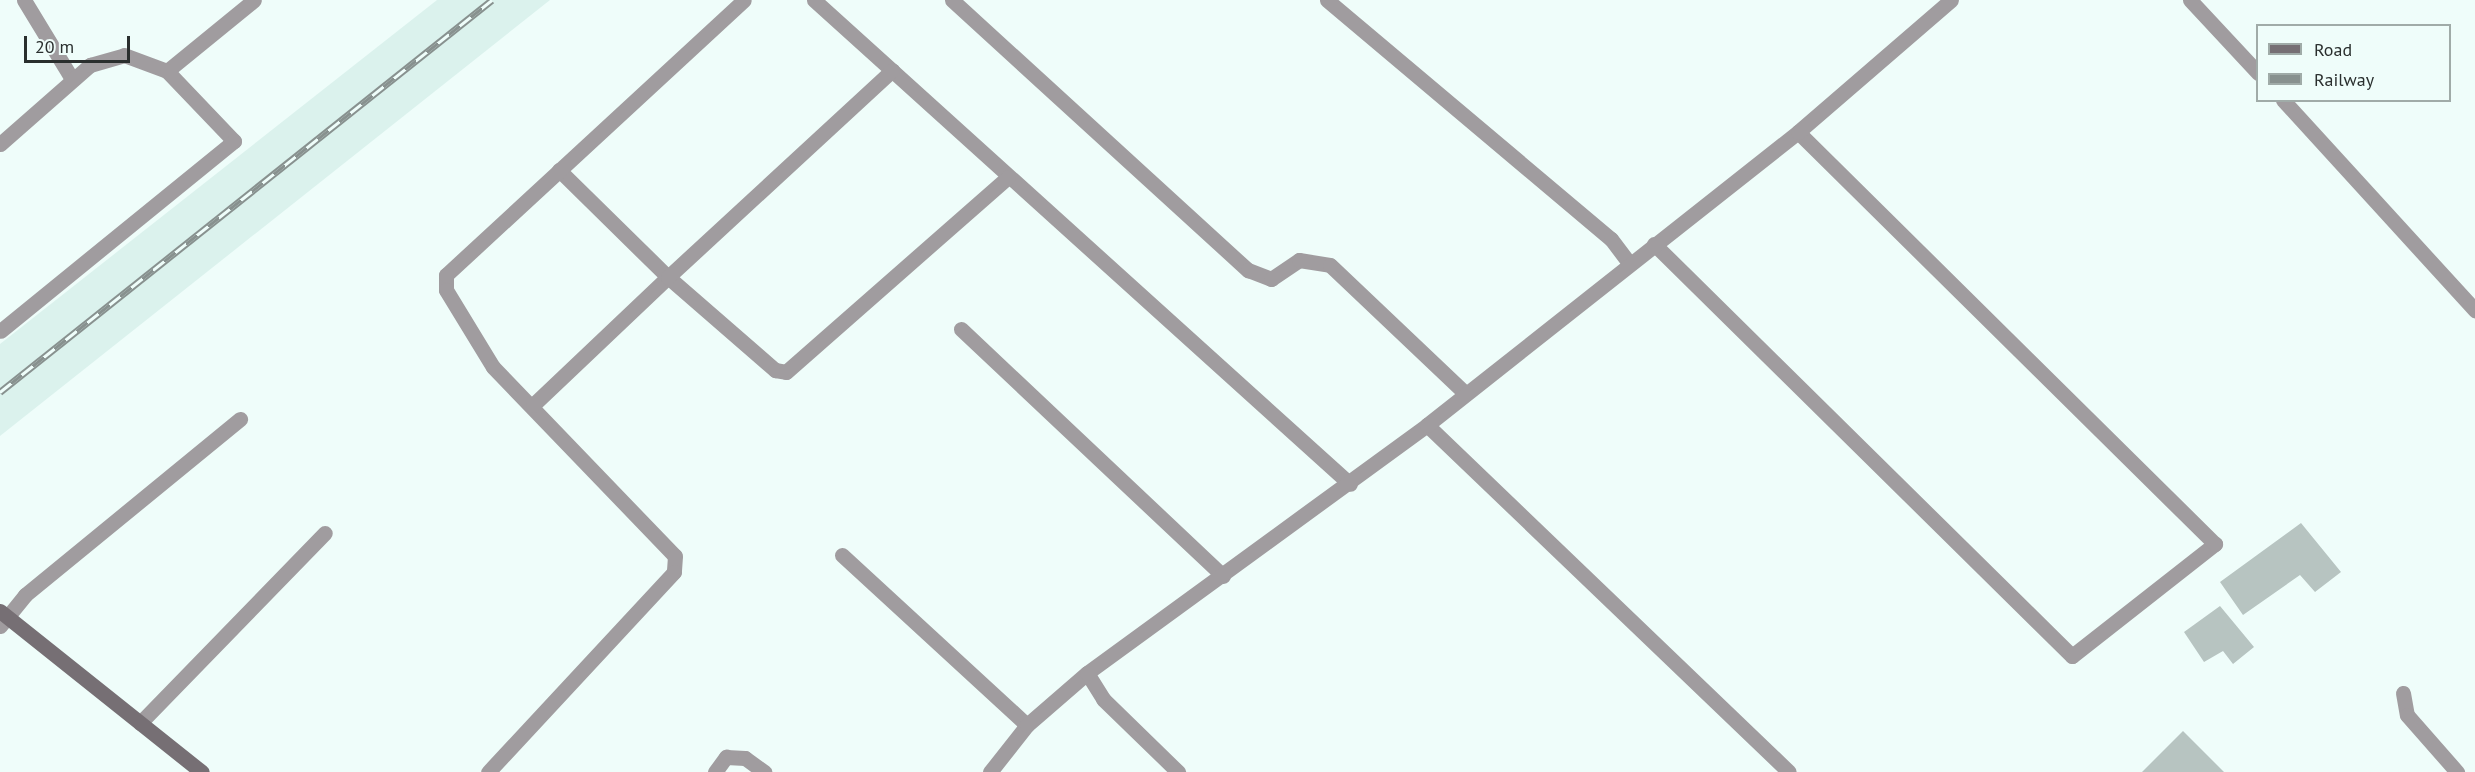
<!DOCTYPE html>
<style>
body{margin:0}
#map{position:relative;width:2475px;height:772px;overflow:hidden;background:#effdfa;font-family:"PT Sans",sans-serif}
div>[style]{position:absolute}
[style*='--x']{left:calc(var(--x)*1px);top:calc(var(--y)*1px);width:calc(var(--w)*1px);rotate:calc(var(--a)*1deg)}
.built>*{inset:0;background:#dbf2ed}
.building>*{inset:0;background:#b7c4c1}
.lane>*{height:15px;margin:-7.5px;padding:0 7.5px;transform-origin:7.5px;border-radius:7.5px;background:#a09c9f}
.street>*{height:15px;margin:-7.5px;padding:0 7.5px;transform-origin:7.5px;border-radius:7.5px;background:#a09c9f}
.secondary>*{height:15px;margin:-7.5px;padding:0 7.5px;transform-origin:7.5px;border-radius:7.5px;background:#766f74}
.rail>*{height:7px;margin-top:-3.5px;transform-origin:0;background:repeating-linear-gradient(90deg,#effdfa 0 14px,#88918f 0 28px);box-sizing:border-box;border-block:2px solid #88918f}
span{translate:-50% -50%;white-space:nowrap;text-align:center;line-height:1.15;-webkit-text-stroke:4.5px #effdfa;paint-order:stroke}
.legend{position:absolute;left:2256px;top:24px;width:195px;height:78px;box-sizing:border-box;background:#effdfa;border:2px solid #a0aba8;margin:0;padding:8px 10px;list-style:none;font-size:18px;color:#2a2f2e}
.legend li{display:flex;align-items:center;gap:12px;height:30px}
.legend b{width:30px;border:2px solid #a0aba8}
.scale{position:absolute;left:24px;top:36px;width:106px;height:27px;box-sizing:border-box;border:3px solid #2a2f2e;border-top:0;padding-left:8px;font-size:18px;line-height:21px;white-space:nowrap;color:#2a2f2e;-webkit-text-stroke:4px #effdfa;paint-order:stroke}
</style>
<div id="map">
<div class="built">
<div style="clip-path:polygon(437px 0,550px 0,0 436px,0 344px)"></div>
</div>
<div class="building">
<div style="clip-path:polygon(2301px 523px,2341px 572px,2315px 592px,2300px 575px,2243px 615px,2220px 582px)"></div>
<div style="clip-path:polygon(2220px 606px,2254px 647px,2233px 664px,2223px 651px,2204px 662px,2184px 632px)"></div>
<div style="clip-path:polygon(2183px 731px,2224px 772px,2142px 772px)"></div>
</div>
<div class="lane">
<div style="--x:24;--y:0;--w:92;--a:58.7"></div>
<div style="--x:167;--y:71;--w:112;--a:-39.2"></div>
<div style="--x:0;--y:144;--w:120;--a:-41.3"></div>
<div style="--x:90;--y:65;--w:35;--a:-16"></div>
<div style="--x:124;--y:55;--w:46;--a:20.4"></div>
<div style="--x:167;--y:71;--w:97;--a:46.3"></div>
<div style="--x:234;--y:141;--w:301;--a:140.9"></div>
<div style="--x:446;--y:275;--w:15;--a:90"></div>
<div style="--x:446;--y:290;--w:90;--a:58.6"></div>
<div style="--x:493;--y:367;--w:262;--a:46.1"></div>
<div style="--x:675;--y:556;--w:16;--a:94"></div>
<div style="--x:674;--y:572;--w:273;--a:132.9"></div>
<div style="--x:961;--y:329;--w:360;--a:43.3"></div>
<div style="--x:533;--y:405;--w:186;--a:-43.5"></div>
<div style="--x:842;--y:555;--w:251;--a:42.6"></div>
<div style="--x:0;--y:626;--w:40;--a:-51"></div>
<div style="--x:25;--y:595;--w:278;--a:-39.3"></div>
<div style="--x:1087;--y:673;--w:31;--a:58"></div>
<div style="--x:1103;--y:699;--w:105;--a:44.2"></div>
<div style="--x:140;--y:723;--w:265;--a:-45.8"></div>
</div>
<div class="street">
<div style="--x:814;--y:0;--w:722;--a:42.08"></div>
<div style="--x:952;--y:0;--w:401;--a:42.4"></div>
<div style="--x:1248;--y:270;--w:25;--a:21"></div>
<div style="--x:1271;--y:279;--w:34;--a:-34"></div>
<div style="--x:1299;--y:260;--w:31;--a:9"></div>
<div style="--x:1330;--y:265;--w:186;--a:43.5"></div>
<div style="--x:1327;--y:0;--w:371;--a:40.1"></div>
<div style="--x:1611;--y:239;--w:30;--a:53"></div>
<div style="--x:2190;--y:0;--w:100;--a:47"></div>
<div style="--x:2283;--y:100;--w:285;--a:47.6"></div>
<div style="--x:559;--y:170;--w:153;--a:44.5"></div>
<div style="--x:668;--y:277;--w:142;--a:41"></div>
<div style="--x:775;--y:370;--w:11;--a:10"></div>
<div style="--x:786;--y:372;--w:295;--a:-41.3"></div>
<div style="--x:1654;--y:244;--w:587;--a:44.59"></div>
<div style="--x:2072;--y:656;--w:182;--a:-38.1"></div>
<div style="--x:2215;--y:544;--w:586;--a:-135.35"></div>
<div style="--x:446;--y:275;--w:405;--a:-42.7"></div>
<div style="--x:668;--y:277;--w:305;--a:-42.7"></div>
<div style="--x:1427;--y:425;--w:501;--a:43.79"></div>
<div style="--x:2403;--y:693;--w:22;--a:80"></div>
<div style="--x:2407;--y:715;--w:76;--a:48.7"></div>
<div style="--x:715;--y:772;--w:19;--a:-54"></div>
<div style="--x:726;--y:757;--w:19;--a:3"></div>
<div style="--x:745;--y:758;--w:24;--a:36"></div>
<div style="--x:990;--y:772;--w:60;--a:-51.8"></div>
<div style="--x:1027;--y:725;--w:79;--a:-40.9"></div>
<div style="--x:1087;--y:673;--w:421;--a:-36.1"></div>
<div style="--x:1427;--y:425;--w:473;--a:-38.3"></div>
<div style="--x:1798;--y:132;--w:202;--a:-40.8"></div>
</div>
<div class="secondary">
<div style="--x:0;--y:611;--w:258;--a:38.6"></div>
</div>
<div class="rail">
<div style="--x:0;--y:392;--w:629;--a:-38.55"></div>
</div>
<ul class="legend">
<li><b style="height:8px;background:#766f74"></b>Road</li>
<li><b style="height:8px;background:#88918f"></b>Railway</li>
</ul>
<div class="scale">20 m</div>
</div>
